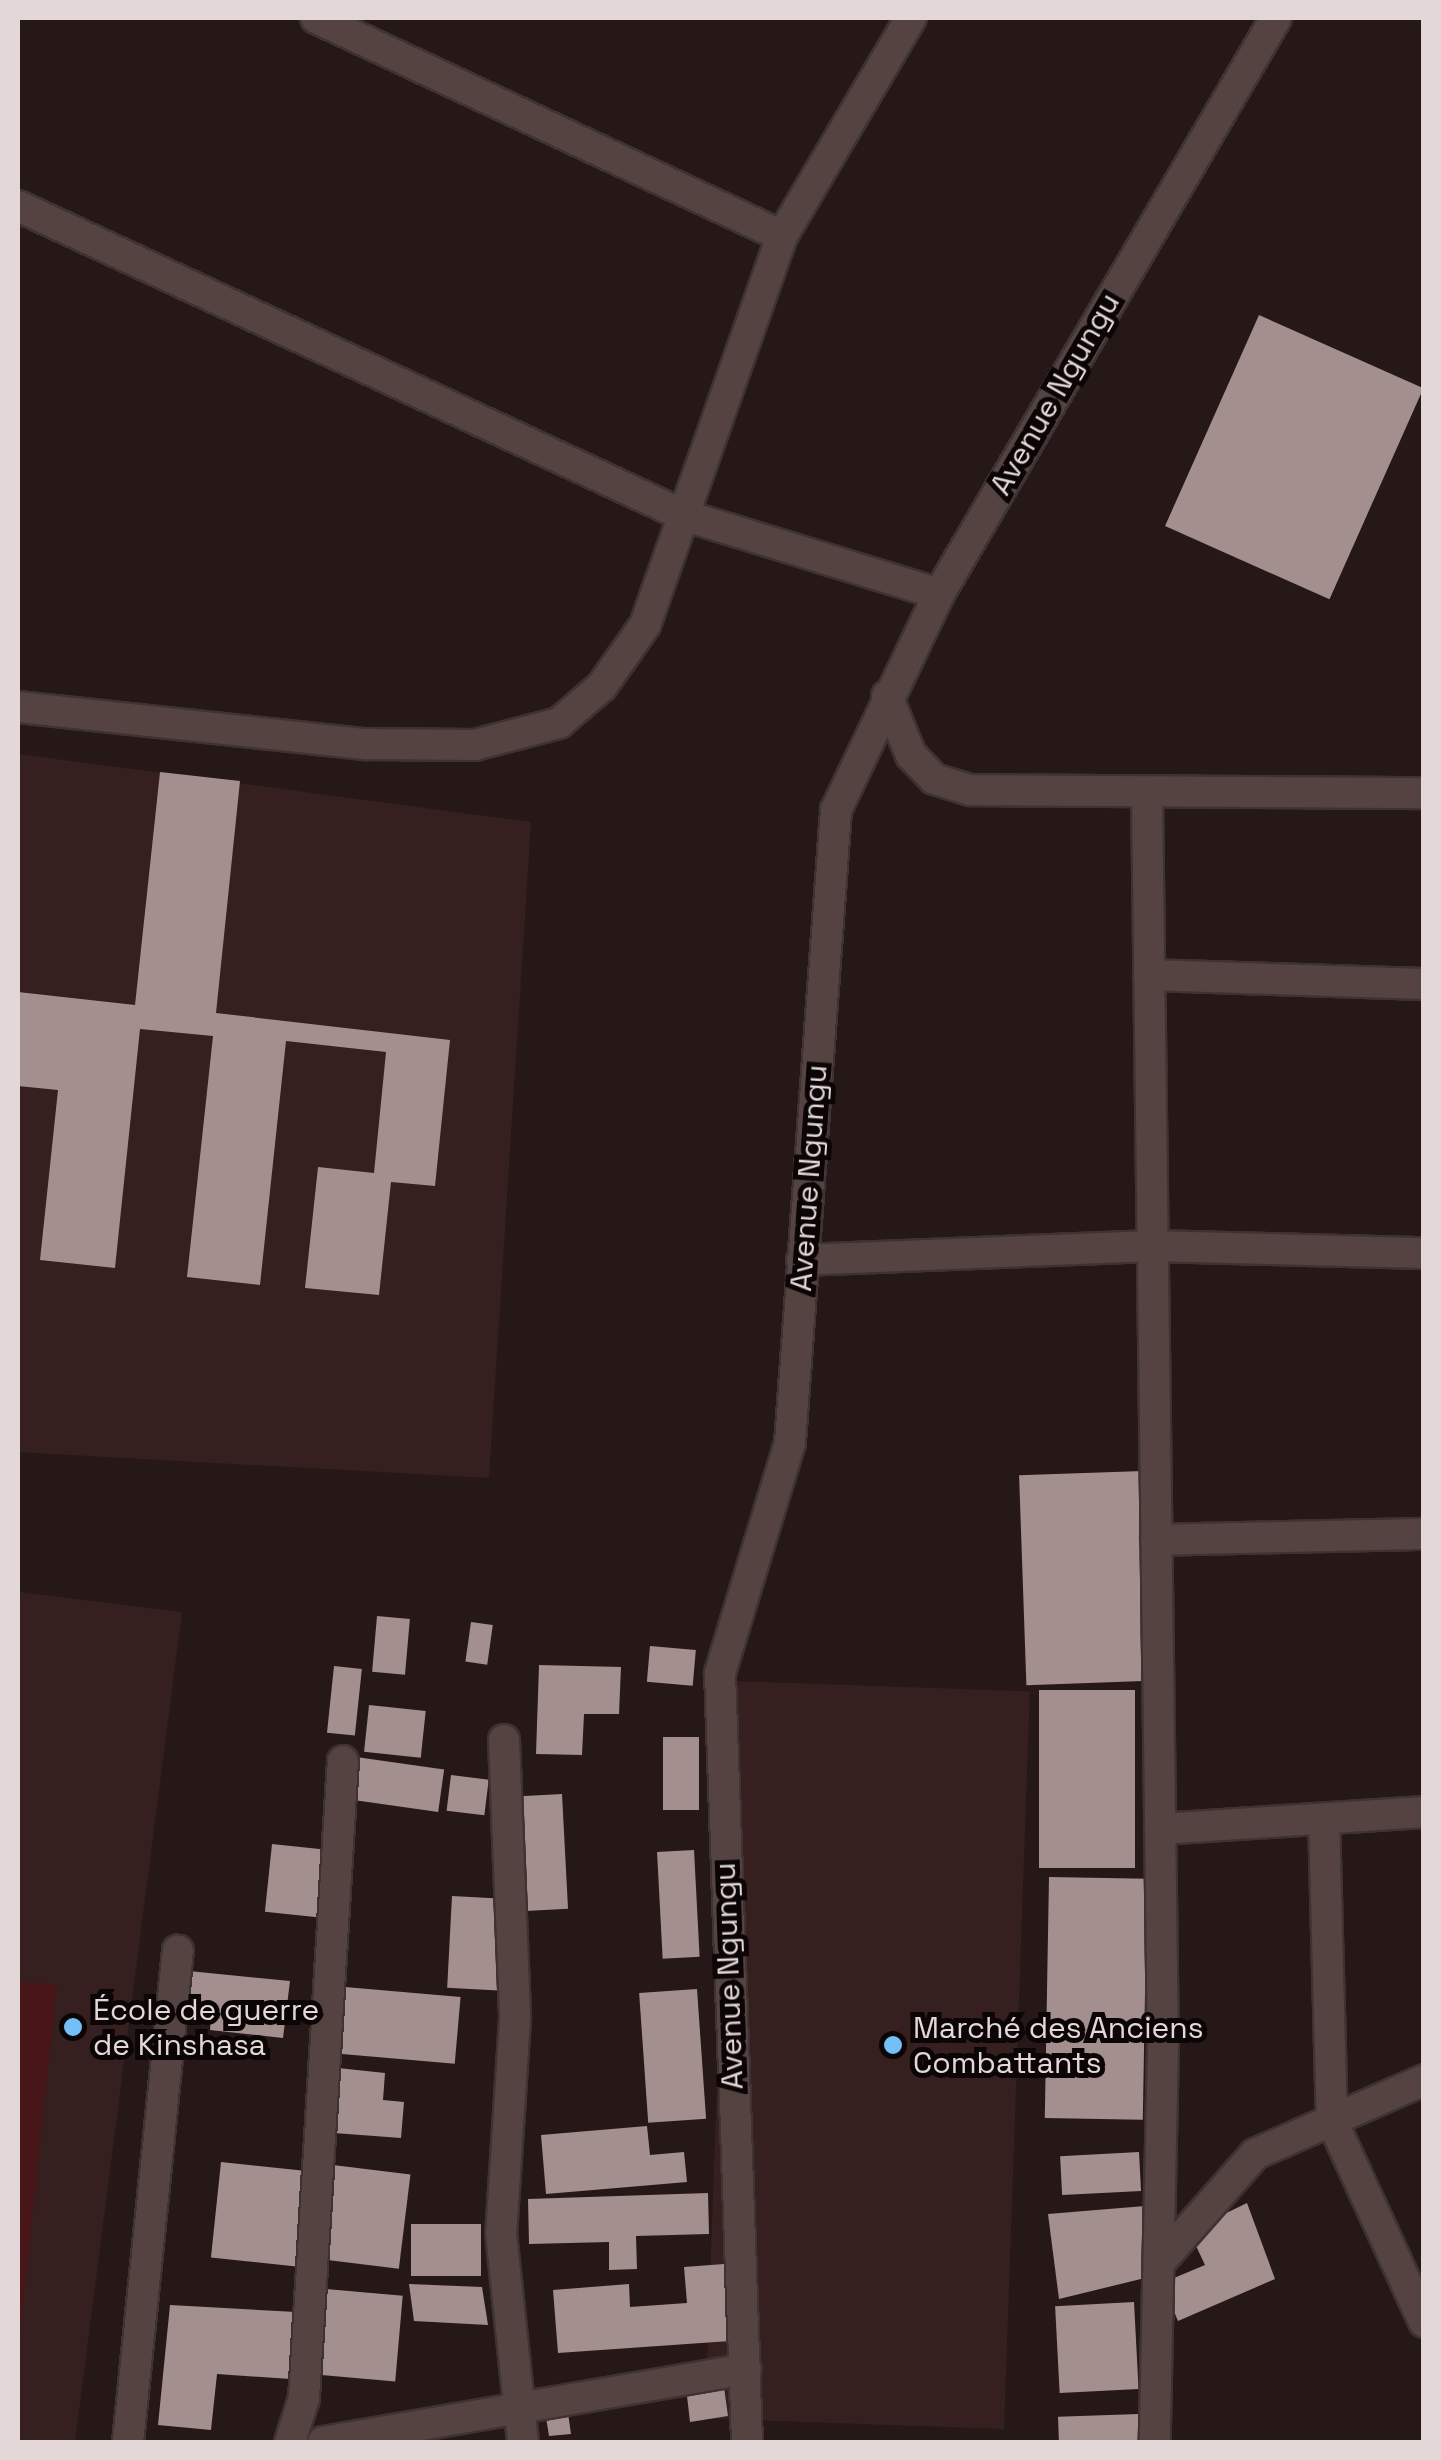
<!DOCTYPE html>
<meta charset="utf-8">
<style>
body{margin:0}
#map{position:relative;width:1441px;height:2460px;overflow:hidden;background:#271818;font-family:"Space Grotesk",sans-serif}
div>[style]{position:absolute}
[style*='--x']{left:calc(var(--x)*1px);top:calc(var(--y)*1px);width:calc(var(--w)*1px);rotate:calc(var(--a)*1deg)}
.built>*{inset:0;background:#351f1f;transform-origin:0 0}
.green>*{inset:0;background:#481619}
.building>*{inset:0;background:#a48f8f;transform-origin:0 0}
.roads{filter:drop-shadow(2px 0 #3e3232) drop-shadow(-2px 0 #3e3232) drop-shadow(0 2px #3e3232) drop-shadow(0 -2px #3e3232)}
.street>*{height:30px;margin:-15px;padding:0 15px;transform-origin:15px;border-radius:15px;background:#554342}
.dots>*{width:28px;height:28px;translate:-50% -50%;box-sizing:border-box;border:5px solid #0b0505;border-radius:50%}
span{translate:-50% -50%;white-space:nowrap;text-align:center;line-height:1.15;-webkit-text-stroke:10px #0b0505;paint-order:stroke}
.street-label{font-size:30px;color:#e3d7d7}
.poi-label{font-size:30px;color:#e3d7d7}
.left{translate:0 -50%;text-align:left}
.frame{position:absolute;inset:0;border:20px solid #e3d7d7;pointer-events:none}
</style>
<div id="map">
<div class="built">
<div style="clip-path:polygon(18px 754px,531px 822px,489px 1478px,18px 1452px)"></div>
<div style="clip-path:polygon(18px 1592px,182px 1612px,75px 2442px,18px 2442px)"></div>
<div style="left:731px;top:1681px;width:299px;height:738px;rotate:2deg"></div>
</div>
<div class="green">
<div style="clip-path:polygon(18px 1981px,57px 1985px,18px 2350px)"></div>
</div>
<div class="building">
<div style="left:1259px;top:315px;width:180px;height:231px;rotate:24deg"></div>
<div style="clip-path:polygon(160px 772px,240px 781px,216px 1013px,450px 1040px,435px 1186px,391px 1182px,379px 1295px,305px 1288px,318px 1167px,374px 1173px,386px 1052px,286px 1041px,260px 1285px,187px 1277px,213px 1036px,140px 1029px,115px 1268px,40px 1260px,58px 1090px,18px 1086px,18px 992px,135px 1005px)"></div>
<div style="left:1143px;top:1471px;width:210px;height:124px;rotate:88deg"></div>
<div style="left:377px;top:1616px;width:33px;height:56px;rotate:5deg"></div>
<div style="left:471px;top:1622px;width:22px;height:40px;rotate:8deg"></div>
<div style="left:650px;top:1646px;width:46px;height:36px;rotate:5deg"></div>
<div style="clip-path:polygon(539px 1665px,621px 1667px,619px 1714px,584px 1714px,582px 1755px,536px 1754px)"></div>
<div style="left:334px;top:1666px;width:28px;height:67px;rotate:6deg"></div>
<div style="left:1135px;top:1690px;width:178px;height:96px;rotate:90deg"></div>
<div style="left:369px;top:1705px;width:57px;height:47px;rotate:6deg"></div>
<div style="left:663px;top:1737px;width:36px;height:73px"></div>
<div style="left:356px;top:1757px;width:89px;height:43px;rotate:8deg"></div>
<div style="left:451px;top:1775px;width:38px;height:36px;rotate:7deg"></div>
<div style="left:562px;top:1794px;width:115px;height:47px;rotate:87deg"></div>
<div style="left:272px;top:1844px;width:55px;height:68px;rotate:6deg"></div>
<div style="left:694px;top:1850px;width:107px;height:37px;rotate:87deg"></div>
<div style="left:1049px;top:1877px;width:98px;height:241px;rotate:1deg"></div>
<div style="left:452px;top:1896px;width:51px;height:92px;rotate:3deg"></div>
<div style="clip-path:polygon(179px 1970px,290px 1981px,283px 2038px,210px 2030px,211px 2015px,175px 2012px)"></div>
<div style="left:345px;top:1987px;width:116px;height:67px;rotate:5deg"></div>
<div style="left:697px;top:1989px;width:130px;height:58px;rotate:86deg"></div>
<div style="clip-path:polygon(338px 2068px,385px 2073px,383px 2100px,404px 2102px,401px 2138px,334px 2133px)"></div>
<div style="clip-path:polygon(647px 2126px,650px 2155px,684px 2152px,687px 2182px,546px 2194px,541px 2135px)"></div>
<div style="left:1139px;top:2152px;width:39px;height:79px;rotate:87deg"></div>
<div style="left:221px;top:2162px;width:93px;height:96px;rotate:6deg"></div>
<div style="left:333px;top:2165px;width:78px;height:95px;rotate:7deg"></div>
<div style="clip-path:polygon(708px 2193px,709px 2234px,636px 2236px,637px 2269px,609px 2270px,609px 2242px,529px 2244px,528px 2199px)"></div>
<div style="clip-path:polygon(1247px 2203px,1275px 2279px,1178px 2321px,1162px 2283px,1205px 2265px,1189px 2231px)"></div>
<div style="clip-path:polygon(1145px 2206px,1145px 2278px,1059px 2299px,1048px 2214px)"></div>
<div style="left:411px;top:2224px;width:70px;height:52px"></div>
<div style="clip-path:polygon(724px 2264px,730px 2341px,558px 2353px,553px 2290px,629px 2284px,630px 2307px,687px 2303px,684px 2267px)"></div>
<div style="clip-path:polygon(409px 2284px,482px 2287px,488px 2325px,414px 2321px)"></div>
<div style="left:326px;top:2289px;width:77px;height:86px;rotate:5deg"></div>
<div style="left:1134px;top:2302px;width:87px;height:79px;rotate:87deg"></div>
<div style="clip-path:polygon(170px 2305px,296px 2312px,291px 2379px,217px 2374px,211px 2430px,158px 2425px)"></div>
<div style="clip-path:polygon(723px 2380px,728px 2416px,690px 2422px,687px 2396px,568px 2413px,571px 2434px,549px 2436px,544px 2405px)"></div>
<div style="left:1139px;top:2414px;width:28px;height:81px;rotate:88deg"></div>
</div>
<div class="roads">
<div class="street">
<div style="--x:316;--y:18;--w:514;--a:25.07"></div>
<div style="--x:18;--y:206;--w:733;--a:24.92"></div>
<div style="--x:683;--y:515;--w:268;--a:17.1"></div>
<div style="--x:887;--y:696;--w:64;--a:67.9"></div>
<div style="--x:911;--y:755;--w:33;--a:46"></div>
<div style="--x:934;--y:779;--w:38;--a:17"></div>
<div style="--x:970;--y:790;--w:454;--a:0.4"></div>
<div style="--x:18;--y:707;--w:351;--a:6.1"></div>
<div style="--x:367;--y:744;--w:108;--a:0.5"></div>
<div style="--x:475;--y:745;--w:87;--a:-14.7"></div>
<div style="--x:559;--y:723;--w:57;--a:-40.7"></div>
<div style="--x:602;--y:686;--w:75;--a:-54.8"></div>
<div style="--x:645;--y:625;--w:412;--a:-70.6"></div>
<div style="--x:782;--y:236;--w:253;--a:-59.4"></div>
<div style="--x:1147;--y:794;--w:1251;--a:89.27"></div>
<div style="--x:1163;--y:2045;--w:397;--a:91.2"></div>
<div style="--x:1149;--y:975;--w:275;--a:1.9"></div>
<div style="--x:802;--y:1260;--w:350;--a:-2.3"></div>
<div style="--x:1152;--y:1246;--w:272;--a:1.5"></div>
<div style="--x:1156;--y:1540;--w:268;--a:-1.3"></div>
<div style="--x:504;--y:1740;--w:279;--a:87.7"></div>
<div style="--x:515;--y:2019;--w:214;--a:93.7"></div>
<div style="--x:501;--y:2233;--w:210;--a:84"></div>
<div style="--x:1324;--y:1819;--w:302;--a:88.5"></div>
<div style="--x:1332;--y:2121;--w:221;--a:65.4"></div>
<div style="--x:1160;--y:1829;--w:265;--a:-3.7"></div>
<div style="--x:1159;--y:2263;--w:145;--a:-48.6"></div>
<div style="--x:1255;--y:2154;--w:184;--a:-23.6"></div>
<div style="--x:128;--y:2442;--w:494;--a:-84.2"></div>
<div style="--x:290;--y:2442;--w:46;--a:-72.3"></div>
<div style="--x:304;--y:2398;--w:638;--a:-86.5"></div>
<div style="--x:323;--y:2442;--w:429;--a:-9.8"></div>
<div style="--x:747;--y:2442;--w:769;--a:-92.01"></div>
<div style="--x:720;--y:1673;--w:240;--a:-73.1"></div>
<div style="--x:790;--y:1443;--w:635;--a:-85.84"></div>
<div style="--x:836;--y:810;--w:239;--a:-64.5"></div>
<div style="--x:939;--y:594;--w:667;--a:-59.67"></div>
</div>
</div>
<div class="dots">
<div style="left:73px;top:2027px;background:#74c0f6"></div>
<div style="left:893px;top:2045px;background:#74c0f6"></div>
</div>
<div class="street-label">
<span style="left:1055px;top:394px;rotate:-60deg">Avenue Ngungu</span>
<span style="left:809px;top:1178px;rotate:-86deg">Avenue Ngungu</span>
<span style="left:729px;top:1976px;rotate:-92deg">Avenue Ngungu</span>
</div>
<div class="poi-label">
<span class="left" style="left:93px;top:2027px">École de guerre<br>de Kinshasa</span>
<span class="left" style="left:913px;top:2045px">Marché des Anciens<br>Combattants</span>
</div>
<div class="frame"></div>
</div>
